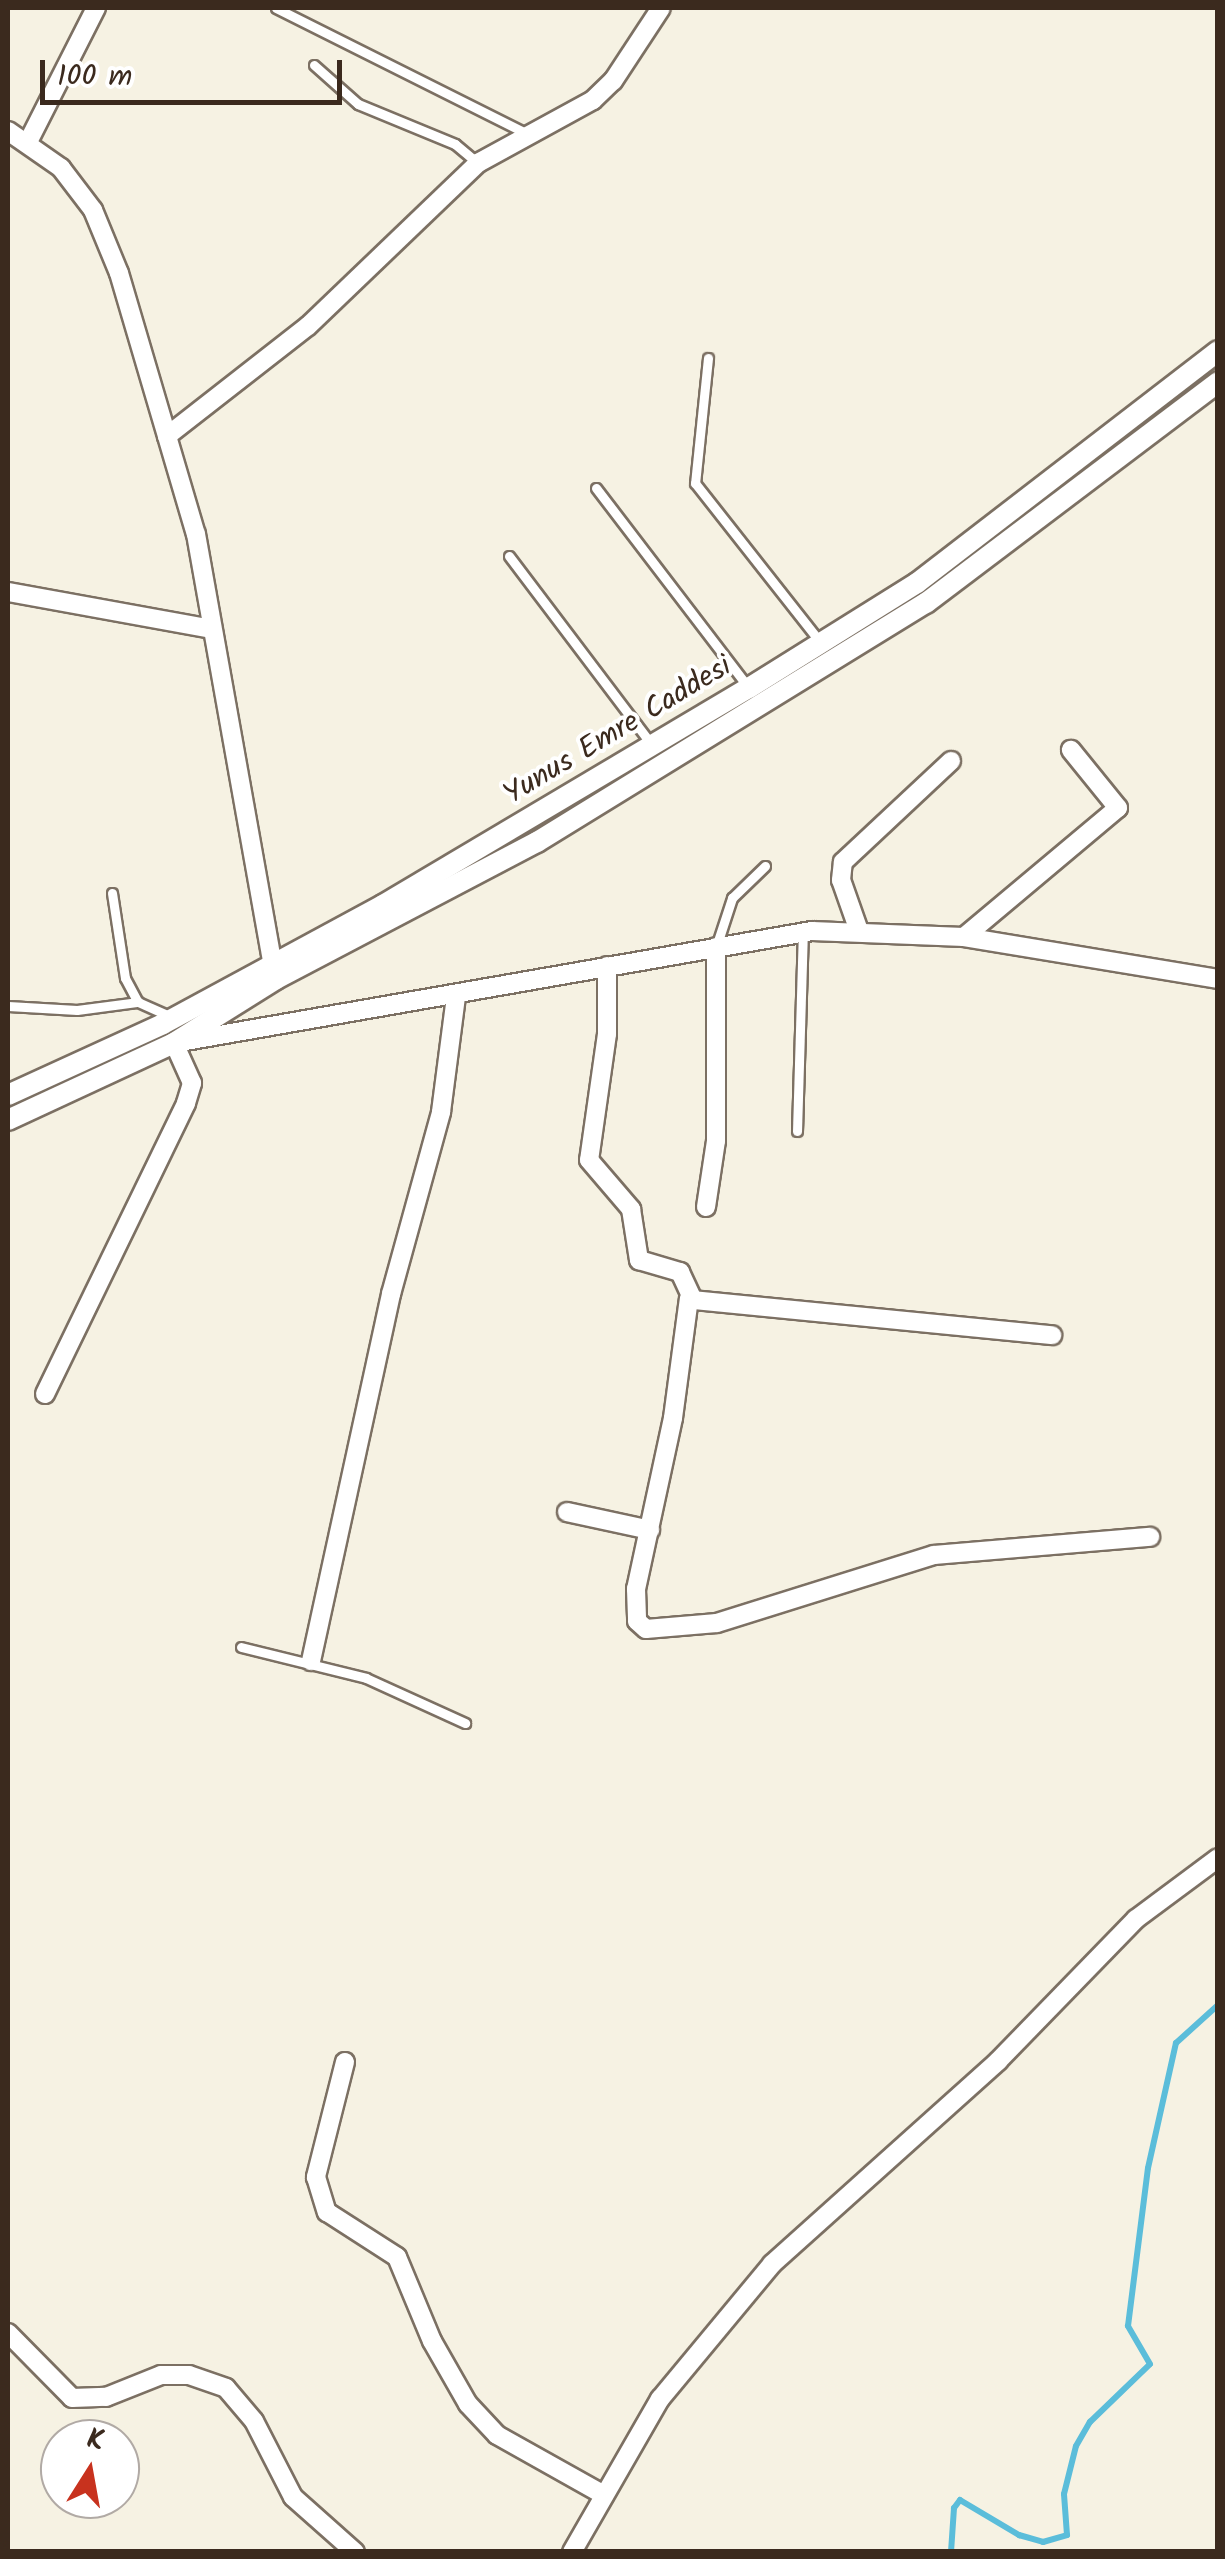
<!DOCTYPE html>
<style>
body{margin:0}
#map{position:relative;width:1225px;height:2559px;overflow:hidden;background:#f6f2e3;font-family:Kalam,sans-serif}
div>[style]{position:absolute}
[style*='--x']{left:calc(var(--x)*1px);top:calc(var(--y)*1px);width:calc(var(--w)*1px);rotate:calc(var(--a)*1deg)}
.stream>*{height:6px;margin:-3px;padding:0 3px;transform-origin:3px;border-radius:3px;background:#5bbdda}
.roads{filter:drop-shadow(2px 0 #7c7063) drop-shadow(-2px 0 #7c7063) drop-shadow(0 2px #7c7063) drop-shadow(0 -2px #7c7063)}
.service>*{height:9px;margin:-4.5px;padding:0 4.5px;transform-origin:4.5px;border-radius:4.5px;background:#fff}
.minor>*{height:18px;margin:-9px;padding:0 9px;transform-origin:9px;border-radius:9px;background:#fff}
.tertiary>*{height:20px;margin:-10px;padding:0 10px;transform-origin:10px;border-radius:10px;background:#fff}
span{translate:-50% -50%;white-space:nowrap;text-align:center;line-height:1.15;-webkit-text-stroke:8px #fff;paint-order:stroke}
.street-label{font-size:30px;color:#3b2a1e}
.frame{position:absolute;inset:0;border:10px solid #3b2a1e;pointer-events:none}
.north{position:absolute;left:40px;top:2419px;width:100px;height:100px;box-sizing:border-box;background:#fff;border:2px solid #b1aaa5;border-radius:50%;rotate:11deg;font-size:28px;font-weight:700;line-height:40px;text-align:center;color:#3b2a1e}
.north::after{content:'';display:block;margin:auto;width:35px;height:45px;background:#c8321e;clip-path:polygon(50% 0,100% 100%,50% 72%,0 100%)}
.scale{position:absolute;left:40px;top:60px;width:302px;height:45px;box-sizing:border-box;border:5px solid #3b2a1e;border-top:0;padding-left:12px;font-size:30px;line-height:35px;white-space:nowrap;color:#3b2a1e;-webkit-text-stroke:8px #fff;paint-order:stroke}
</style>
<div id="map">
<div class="stream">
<div style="--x:951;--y:2552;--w:44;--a:-86.1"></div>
<div style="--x:954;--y:2508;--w:10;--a:-53"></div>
<div style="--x:960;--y:2500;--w:69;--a:30.7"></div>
<div style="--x:1019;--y:2535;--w:25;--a:16"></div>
<div style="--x:1043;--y:2542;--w:25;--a:-16"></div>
<div style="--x:1067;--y:2535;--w:41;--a:-94.2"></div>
<div style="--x:1064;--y:2494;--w:49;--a:-76"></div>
<div style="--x:1076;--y:2446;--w:28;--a:-60"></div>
<div style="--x:1090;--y:2422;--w:83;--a:-44"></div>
<div style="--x:1150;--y:2364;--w:44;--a:-120.1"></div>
<div style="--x:1128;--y:2326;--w:159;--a:-82.8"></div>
<div style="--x:1148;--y:2168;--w:128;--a:-77.4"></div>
<div style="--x:1176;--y:2043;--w:57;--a:-42.1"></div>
</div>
<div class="roads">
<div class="service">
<div style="--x:276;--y:8;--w:282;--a:26.6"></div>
<div style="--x:314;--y:65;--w:59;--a:41.6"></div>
<div style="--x:358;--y:104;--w:105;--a:22.4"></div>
<div style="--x:455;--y:144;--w:30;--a:40"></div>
<div style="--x:708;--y:358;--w:126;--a:95.9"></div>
<div style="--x:695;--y:483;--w:204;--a:51.8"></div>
<div style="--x:596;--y:488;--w:252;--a:52.6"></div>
<div style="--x:509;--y:556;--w:237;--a:52.9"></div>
<div style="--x:112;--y:893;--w:86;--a:81.3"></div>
<div style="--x:125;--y:978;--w:27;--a:62"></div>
<div style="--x:716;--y:947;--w:52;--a:-71.9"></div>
<div style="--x:732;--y:898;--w:46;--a:-44.1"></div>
<div style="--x:8;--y:1006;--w:69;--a:3.3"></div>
<div style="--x:77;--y:1010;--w:62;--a:-7.5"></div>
<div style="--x:138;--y:1002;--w:36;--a:24"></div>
<div style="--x:797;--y:1131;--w:199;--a:-88.3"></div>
<div style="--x:241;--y:1647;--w:129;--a:13.9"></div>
<div style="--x:366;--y:1678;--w:109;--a:24.4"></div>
</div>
<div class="minor">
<div style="--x:8;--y:131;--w:65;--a:34.9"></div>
<div style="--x:61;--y:168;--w:53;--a:52.7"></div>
<div style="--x:93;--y:210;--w:68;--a:67.6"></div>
<div style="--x:119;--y:273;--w:272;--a:73.6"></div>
<div style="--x:196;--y:534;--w:451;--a:79.9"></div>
<div style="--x:29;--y:140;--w:148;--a:-63.1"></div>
<div style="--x:167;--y:436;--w:179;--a:-38"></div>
<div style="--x:308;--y:326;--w:236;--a:-43.8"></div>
<div style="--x:478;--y:163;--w:131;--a:-28.7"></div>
<div style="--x:593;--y:100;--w:28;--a:-44"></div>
<div style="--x:613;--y:81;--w:87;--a:-56.7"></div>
<div style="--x:8;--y:592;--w:206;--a:10.3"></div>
<div style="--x:859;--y:931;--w:54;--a:-109.4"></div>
<div style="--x:841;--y:880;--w:18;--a:-84"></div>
<div style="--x:843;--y:862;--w:148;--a:-43.1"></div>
<div style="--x:964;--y:937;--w:201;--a:-40"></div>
<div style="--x:1118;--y:808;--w:75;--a:-129"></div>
<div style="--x:607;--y:966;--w:68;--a:90"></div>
<div style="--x:607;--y:1034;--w:127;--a:98.1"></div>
<div style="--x:589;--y:1160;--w:65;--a:49.4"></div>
<div style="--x:631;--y:1209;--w:52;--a:81.1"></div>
<div style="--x:639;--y:1260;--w:43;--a:16.3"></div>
<div style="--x:680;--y:1272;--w:31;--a:65"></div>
<div style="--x:693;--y:1300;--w:361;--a:5.6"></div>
<div style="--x:706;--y:1207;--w:67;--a:-81.4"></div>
<div style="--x:716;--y:1141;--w:194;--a:-90"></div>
<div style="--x:689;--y:1298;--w:121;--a:97.6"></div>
<div style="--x:673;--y:1418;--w:175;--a:102.2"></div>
<div style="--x:636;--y:1589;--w:32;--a:88"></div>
<div style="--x:637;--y:1621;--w:12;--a:42"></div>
<div style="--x:646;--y:1629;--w:71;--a:-4.8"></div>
<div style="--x:717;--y:1623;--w:227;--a:-17.4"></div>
<div style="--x:934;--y:1555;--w:217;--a:-4.8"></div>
<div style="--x:45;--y:1394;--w:323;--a:-64.1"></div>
<div style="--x:186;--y:1103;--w:21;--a:-73"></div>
<div style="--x:192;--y:1083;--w:44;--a:-114.2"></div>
<div style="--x:174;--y:1043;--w:648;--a:-9.96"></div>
<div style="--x:812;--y:931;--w:152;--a:2.3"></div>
<div style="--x:964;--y:937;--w:257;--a:9.4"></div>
<div style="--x:567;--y:1512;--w:85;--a:12.2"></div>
<div style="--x:311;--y:1661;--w:376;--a:-77.7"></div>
<div style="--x:391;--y:1294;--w:189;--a:-74.6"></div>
<div style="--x:441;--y:1112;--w:116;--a:-82.6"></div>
<div style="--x:345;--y:2062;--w:119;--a:104.2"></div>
<div style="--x:316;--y:2177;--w:37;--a:73"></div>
<div style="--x:327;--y:2212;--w:83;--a:32.7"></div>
<div style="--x:397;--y:2257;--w:91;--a:67.4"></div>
<div style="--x:432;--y:2341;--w:73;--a:60.3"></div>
<div style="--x:468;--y:2404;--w:42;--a:46.9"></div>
<div style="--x:497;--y:2435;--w:123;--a:29.3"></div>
<div style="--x:8;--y:2333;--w:91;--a:45.4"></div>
<div style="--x:72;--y:2398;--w:34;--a:-2"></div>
<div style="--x:106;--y:2397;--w:59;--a:-21.8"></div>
<div style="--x:161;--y:2375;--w:28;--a:0"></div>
<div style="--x:189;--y:2375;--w:39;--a:19"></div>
<div style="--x:226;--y:2388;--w:43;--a:49.7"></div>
<div style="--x:254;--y:2421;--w:85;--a:62.8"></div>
<div style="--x:293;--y:2497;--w:83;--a:41.6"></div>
<div style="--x:572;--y:2552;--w:177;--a:-60.1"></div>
<div style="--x:660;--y:2399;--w:175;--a:-50.3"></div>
<div style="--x:772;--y:2264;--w:304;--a:-41.9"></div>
<div style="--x:998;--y:2061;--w:198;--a:-45.8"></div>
<div style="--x:1136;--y:1919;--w:102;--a:-36.6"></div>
</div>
<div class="tertiary">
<div style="--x:8;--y:1095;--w:170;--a:-24.6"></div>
<div style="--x:163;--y:1024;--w:250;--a:-28.4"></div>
<div style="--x:383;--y:905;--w:425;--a:-30.7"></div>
<div style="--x:749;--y:688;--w:198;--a:-32"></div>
<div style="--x:917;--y:583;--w:380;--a:-37.6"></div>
<div style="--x:8;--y:1120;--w:183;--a:-24.9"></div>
<div style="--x:174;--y:1043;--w:120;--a:-32.1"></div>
<div style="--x:276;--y:979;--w:295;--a:-27.7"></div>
<div style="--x:537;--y:842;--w:457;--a:-31.6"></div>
<div style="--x:926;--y:603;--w:366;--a:-37.1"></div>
</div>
</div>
<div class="street-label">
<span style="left:618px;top:731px;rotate:-31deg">Yunus Emre Caddesi</span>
</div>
<div class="frame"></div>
<div class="north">K</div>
<div class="scale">100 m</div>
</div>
